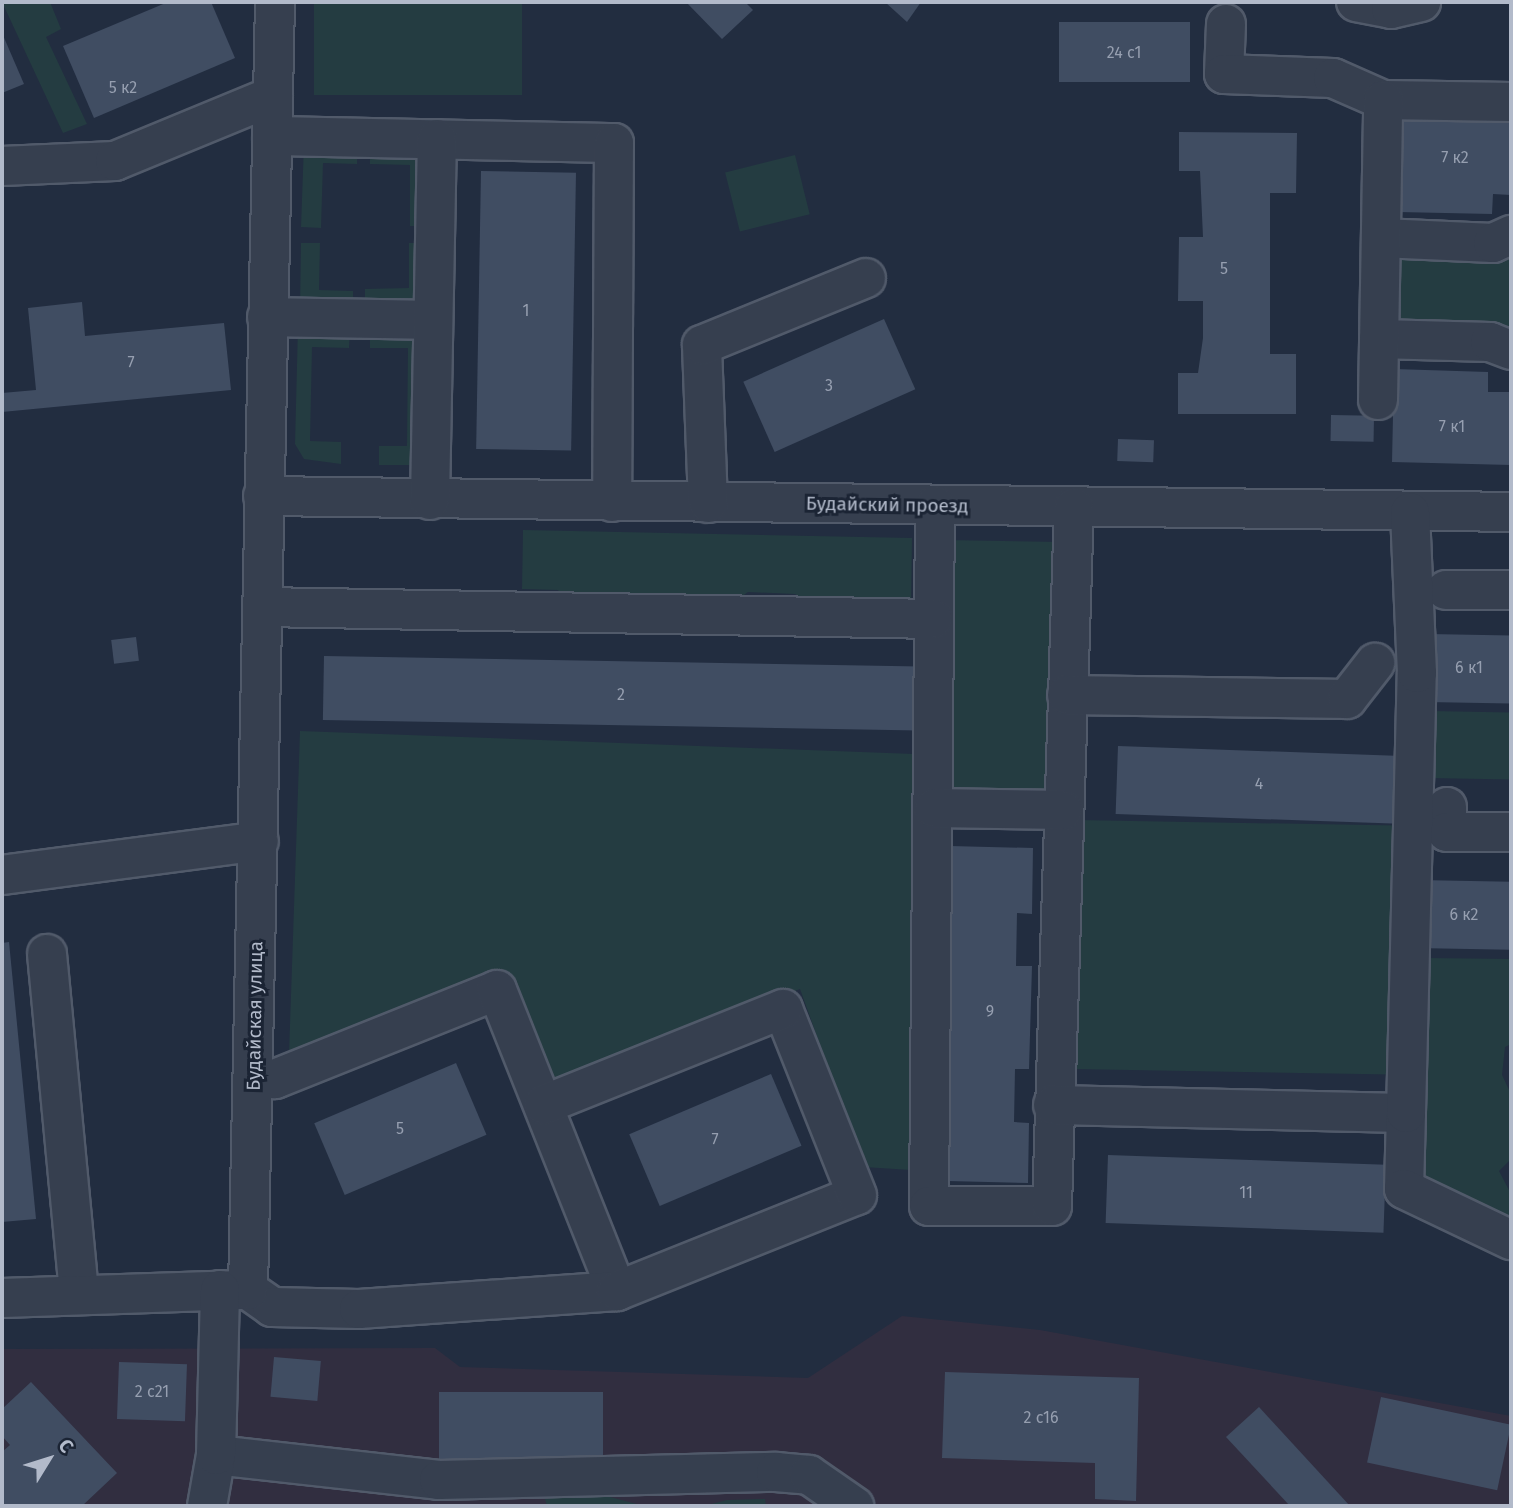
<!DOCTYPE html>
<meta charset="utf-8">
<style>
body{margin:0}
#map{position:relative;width:1513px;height:1508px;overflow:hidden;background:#222d40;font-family:"Fira Sans",sans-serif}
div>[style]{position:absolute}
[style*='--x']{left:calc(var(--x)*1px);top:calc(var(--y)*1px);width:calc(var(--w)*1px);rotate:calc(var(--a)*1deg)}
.medical>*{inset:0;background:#312e40}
.green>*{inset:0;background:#243c41;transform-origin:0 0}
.building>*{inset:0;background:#404d62;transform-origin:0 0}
.roads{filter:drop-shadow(2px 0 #515a6a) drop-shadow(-2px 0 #515a6a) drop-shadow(0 2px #515a6a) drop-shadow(0 -2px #515a6a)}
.minor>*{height:38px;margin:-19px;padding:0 19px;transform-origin:19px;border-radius:19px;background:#363f4f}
span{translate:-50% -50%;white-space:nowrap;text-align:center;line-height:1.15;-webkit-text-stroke:6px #1b2434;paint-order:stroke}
.number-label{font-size:16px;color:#969fb0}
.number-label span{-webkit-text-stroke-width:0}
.street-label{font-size:19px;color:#b2baca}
.frame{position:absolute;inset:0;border:4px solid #b2baca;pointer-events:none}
.north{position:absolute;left:14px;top:1424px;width:70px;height:70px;-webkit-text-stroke:5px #1b2434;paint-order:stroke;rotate:52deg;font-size:19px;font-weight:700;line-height:28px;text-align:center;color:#b2baca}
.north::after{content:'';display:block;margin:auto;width:24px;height:32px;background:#b2baca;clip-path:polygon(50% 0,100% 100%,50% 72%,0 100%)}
</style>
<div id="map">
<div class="medical">
<div style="clip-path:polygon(902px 1316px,1040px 1330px,1511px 1416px,1511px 1506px,2px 1506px,2px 1349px,435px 1348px,460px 1367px,808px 1378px)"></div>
</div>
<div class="green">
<div style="clip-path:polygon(2px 2px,50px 2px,61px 29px,46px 37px,87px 124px,63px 133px)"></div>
<div style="left:314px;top:2px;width:208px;height:93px"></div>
<div style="clip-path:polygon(304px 143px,357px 145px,357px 164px,323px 163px,321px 228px,301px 227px)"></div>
<div style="clip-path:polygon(429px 145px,428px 226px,410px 226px,410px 165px,370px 164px,370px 146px)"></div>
<div style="left:795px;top:155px;width:61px;height:72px;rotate:76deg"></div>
<div style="clip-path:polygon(301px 243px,320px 243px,319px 290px,353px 291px,353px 312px,300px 312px)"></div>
<div style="clip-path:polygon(409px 243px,427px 243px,427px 312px,365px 313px,365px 289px,409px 288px)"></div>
<div style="clip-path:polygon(1511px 252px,1511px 334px,1399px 323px,1401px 256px)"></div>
<div style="clip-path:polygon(298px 326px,350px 328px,349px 348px,312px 347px,310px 441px,341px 442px,341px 464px,304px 459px,295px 444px)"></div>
<div style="clip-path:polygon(370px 328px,425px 329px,424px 465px,379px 465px,379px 446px,407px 446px,408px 348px,370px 348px)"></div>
<div style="clip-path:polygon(523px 530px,912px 538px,911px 607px,810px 604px,795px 594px,748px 592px,734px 602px,564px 600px,558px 590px,522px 589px)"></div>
<div style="left:945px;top:540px;width:116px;height:259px;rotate:1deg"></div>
<div style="left:1430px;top:711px;width:81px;height:67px;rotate:1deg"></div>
<div style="clip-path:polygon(300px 731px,914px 754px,911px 1170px,864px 1167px,800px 989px,552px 1085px,509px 973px,289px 1054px)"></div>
<div style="left:1077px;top:820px;width:319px;height:249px;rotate:1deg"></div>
<div style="clip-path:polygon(1425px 958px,1511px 959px,1511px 1044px,1505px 1047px,1502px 1075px,1511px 1094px,1511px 1159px,1499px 1171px,1511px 1194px,1511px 1225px,1424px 1177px)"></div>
<div style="clip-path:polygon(563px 1494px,599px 1494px,644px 1506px,547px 1506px,545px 1499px)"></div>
<div style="clip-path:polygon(765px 1499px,766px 1506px,704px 1506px,727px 1500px)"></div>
</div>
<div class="building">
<div style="clip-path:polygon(168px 2px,211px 2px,235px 58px,94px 118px,63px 46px)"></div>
<div style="clip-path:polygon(686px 2px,745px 2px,753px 10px,722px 39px)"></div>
<div style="clip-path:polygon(885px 2px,921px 2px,907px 22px)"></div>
<div style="left:1059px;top:22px;width:131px;height:60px"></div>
<div style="clip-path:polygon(2px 33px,24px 84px,2px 93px)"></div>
<div style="clip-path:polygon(1400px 120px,1511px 123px,1511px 195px,1493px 194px,1492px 214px,1398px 212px)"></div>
<div style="clip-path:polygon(1179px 132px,1297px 133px,1296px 193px,1270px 193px,1270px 354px,1296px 354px,1296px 414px,1178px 414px,1178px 373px,1198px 373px,1203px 338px,1203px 301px,1178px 301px,1179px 237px,1203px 237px,1200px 171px,1179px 171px)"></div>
<div style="left:481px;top:171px;width:95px;height:278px;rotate:1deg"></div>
<div style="clip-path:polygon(82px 302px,85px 336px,224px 323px,231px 390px,2px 412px,2px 393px,36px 390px,28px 308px)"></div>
<div style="left:884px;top:319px;width:77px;height:154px;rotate:66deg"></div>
<div style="clip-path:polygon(1394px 369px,1488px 372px,1488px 392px,1511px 392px,1511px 465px,1392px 462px)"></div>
<div style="left:1331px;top:415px;width:43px;height:26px;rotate:1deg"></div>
<div style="left:1118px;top:439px;width:36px;height:22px;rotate:2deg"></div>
<div style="left:1428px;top:634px;width:83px;height:68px;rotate:1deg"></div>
<div style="left:136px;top:637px;width:24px;height:25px;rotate:83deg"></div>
<div style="left:324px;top:656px;width:596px;height:64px;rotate:1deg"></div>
<div style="left:1118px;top:746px;width:284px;height:68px;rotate:2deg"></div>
<div style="clip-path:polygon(950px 846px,1033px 848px,1032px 914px,1017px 913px,1016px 966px,1032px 966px,1029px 1069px,1015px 1069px,1014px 1122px,1029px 1123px,1028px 1183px,948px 1181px)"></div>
<div style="left:1417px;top:880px;width:94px;height:68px;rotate:1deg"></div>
<div style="clip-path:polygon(9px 942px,36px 1219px,2px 1222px,2px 943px)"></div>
<div style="left:456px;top:1063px;width:78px;height:154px;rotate:67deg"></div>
<div style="left:771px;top:1074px;width:78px;height:154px;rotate:67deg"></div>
<div style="left:1108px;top:1155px;width:278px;height:68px;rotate:2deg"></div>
<div style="left:274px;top:1357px;width:47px;height:40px;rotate:5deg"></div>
<div style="left:119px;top:1362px;width:68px;height:57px;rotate:2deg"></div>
<div style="clip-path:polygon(945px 1372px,1139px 1378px,1136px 1501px,1095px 1499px,1095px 1463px,942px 1458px)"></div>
<div style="clip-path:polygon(31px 1382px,117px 1473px,82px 1506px,2px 1506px,2px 1452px,10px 1445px,2px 1436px,2px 1409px)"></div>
<div style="left:439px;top:1392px;width:164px;height:68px"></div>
<div style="left:1381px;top:1397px;width:133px;height:67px;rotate:12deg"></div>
<div style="clip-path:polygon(1259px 1407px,1350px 1506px,1290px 1506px,1226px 1437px)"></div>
</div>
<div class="roads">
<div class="minor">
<div style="--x:1356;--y:2;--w:36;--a:11"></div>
<div style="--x:1391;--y:9;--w:31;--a:-13"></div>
<div style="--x:1226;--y:24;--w:50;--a:92.3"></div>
<div style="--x:1224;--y:74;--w:109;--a:2.1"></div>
<div style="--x:1333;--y:78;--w:55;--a:23.7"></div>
<div style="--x:1383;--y:100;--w:128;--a:0.9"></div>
<div style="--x:272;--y:136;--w:342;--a:1.2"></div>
<div style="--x:614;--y:143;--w:359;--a:90.3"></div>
<div style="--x:2;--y:166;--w:113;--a:-2.5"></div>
<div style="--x:115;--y:161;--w:171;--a:-22.4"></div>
<div style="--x:1381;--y:238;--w:112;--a:2.6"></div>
<div style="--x:1493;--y:243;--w:20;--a:-24"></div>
<div style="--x:267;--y:317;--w:166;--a:1"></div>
<div style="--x:1379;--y:339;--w:111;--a:1.5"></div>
<div style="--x:1490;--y:342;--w:22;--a:21"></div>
<div style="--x:1378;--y:400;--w:300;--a:-89"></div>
<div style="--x:263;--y:496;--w:1248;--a:0.73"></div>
<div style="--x:430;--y:500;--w:361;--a:-88.9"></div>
<div style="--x:708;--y:503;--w:158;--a:-92.2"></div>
<div style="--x:702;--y:345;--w:177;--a:-22.2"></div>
<div style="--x:935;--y:505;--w:701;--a:90.49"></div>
<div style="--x:929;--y:1206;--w:123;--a:0"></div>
<div style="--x:1052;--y:1206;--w:699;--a:-88.2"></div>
<div style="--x:1446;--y:590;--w:65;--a:0"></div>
<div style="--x:262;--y:607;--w:671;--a:1.02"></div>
<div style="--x:1067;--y:695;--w:280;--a:0.8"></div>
<div style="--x:1347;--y:699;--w:46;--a:-52.1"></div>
<div style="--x:1447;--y:807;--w:25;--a:90"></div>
<div style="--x:1447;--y:832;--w:64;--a:0"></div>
<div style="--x:934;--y:808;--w:129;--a:0.9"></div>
<div style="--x:2;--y:875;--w:259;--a:-7.5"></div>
<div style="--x:47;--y:954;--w:342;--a:84.6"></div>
<div style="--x:253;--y:1078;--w:22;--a:3"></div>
<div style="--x:275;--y:1079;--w:239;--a:-21.8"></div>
<div style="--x:497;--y:990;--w:324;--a:68.3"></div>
<div style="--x:1053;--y:1105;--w:353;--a:1.3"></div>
<div style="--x:1406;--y:1113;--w:76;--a:91.5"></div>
<div style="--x:1404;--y:1189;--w:119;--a:25.5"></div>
<div style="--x:1406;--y:1113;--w:440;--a:-88.6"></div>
<div style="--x:1417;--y:673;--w:161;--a:-92.5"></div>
<div style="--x:248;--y:1290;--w:29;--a:35"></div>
<div style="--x:272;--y:1307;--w:87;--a:1.3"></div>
<div style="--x:359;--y:1309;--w:259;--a:-4"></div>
<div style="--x:617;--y:1291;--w:258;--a:-21.8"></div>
<div style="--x:857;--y:1195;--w:200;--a:-111.7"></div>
<div style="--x:783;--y:1009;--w:258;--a:158.2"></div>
<div style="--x:2;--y:1298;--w:246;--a:-1.9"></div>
<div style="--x:248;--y:1290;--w:1288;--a:-88.8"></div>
<div style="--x:216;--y:1455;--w:224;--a:6.4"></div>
<div style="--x:439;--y:1480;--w:337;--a:-1.4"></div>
<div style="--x:776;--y:1472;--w:33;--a:5"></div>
<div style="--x:809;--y:1475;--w:55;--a:34.6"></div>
<div style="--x:207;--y:1506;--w:52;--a:-80"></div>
<div style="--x:216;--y:1455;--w:165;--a:-88.6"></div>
</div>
</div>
<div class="number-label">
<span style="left:1124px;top:53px">24 с1</span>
<span style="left:123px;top:88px">5 к2</span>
<span style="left:1455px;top:158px">7 к2</span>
<span style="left:1224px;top:269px">5</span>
<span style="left:526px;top:311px">1</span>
<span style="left:131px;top:363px">7</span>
<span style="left:829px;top:386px">3</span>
<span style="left:1452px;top:427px">7 к1</span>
<span style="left:1469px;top:668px">6 к1</span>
<span style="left:621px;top:695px">2</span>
<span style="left:1259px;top:784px">4</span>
<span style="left:1464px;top:915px">6 к2</span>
<span style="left:990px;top:1012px">9</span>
<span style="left:400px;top:1129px">5</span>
<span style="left:715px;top:1140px">7</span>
<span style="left:1246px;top:1193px">11</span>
<span style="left:152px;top:1392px">2 с21</span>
<span style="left:1041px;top:1418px">2 с16</span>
</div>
<div class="street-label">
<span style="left:887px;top:505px;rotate:1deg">Будайский проезд</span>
<span style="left:255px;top:1016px;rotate:-89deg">Будайская улица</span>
</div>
<div class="frame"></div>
<div class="north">С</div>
</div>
